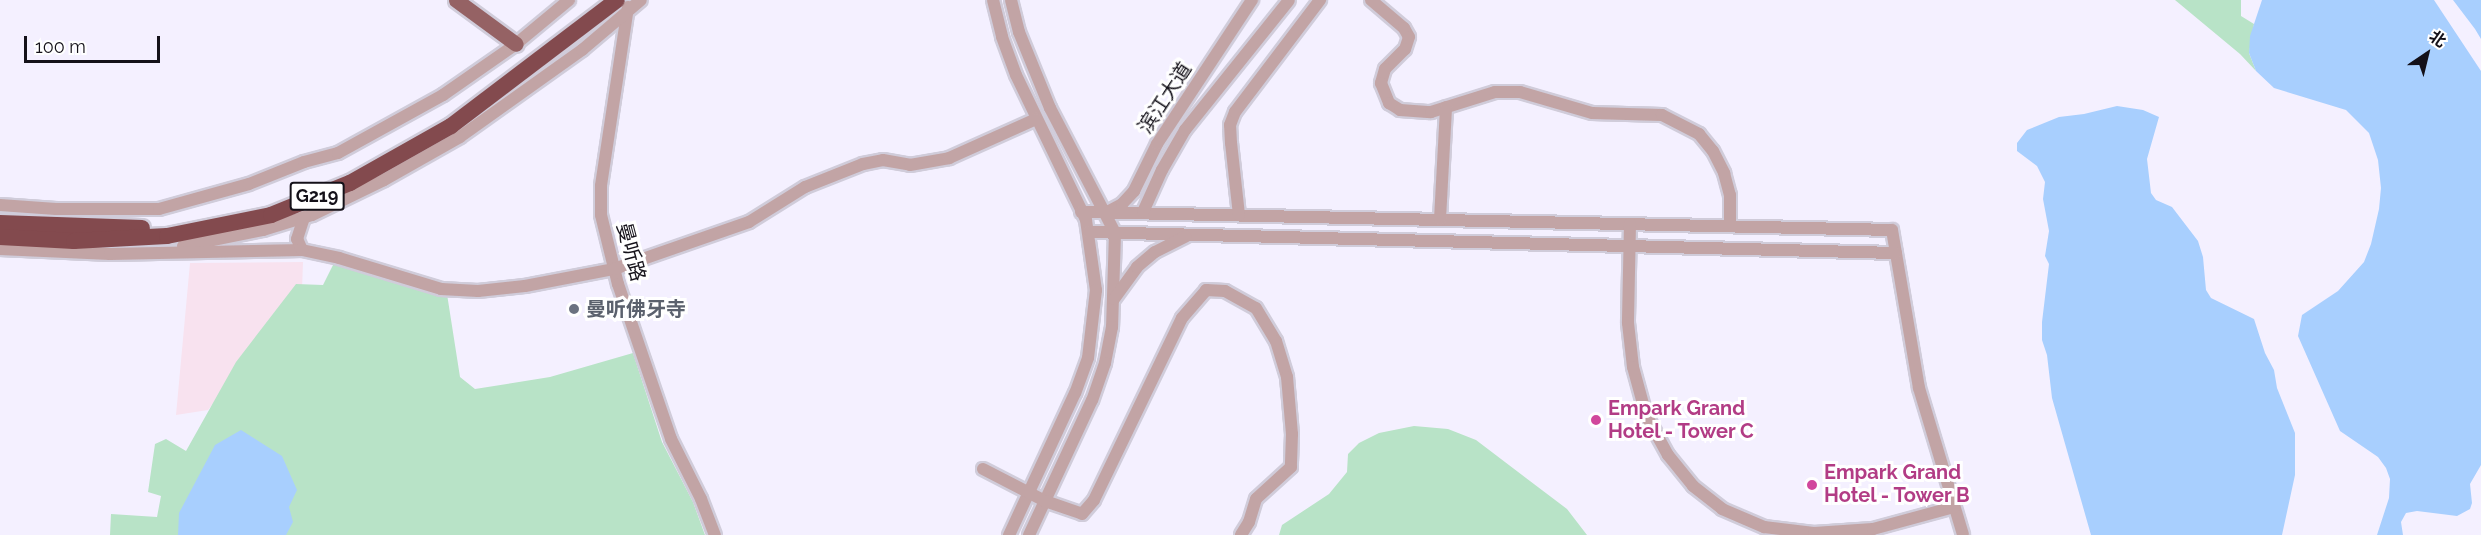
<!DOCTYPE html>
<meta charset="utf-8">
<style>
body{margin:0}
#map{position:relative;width:2481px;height:535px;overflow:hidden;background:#f4f0ff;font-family:Raleway,"Noto Sans SC",sans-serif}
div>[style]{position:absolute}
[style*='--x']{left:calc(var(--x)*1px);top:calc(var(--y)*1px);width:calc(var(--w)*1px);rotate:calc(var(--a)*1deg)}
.commercial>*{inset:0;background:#f8e2ef}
.green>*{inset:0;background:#b8e3c7}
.water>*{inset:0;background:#a8cffe}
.roads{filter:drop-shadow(2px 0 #d0ccda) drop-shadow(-2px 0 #d0ccda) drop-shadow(0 2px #d0ccda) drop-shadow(0 -2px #d0ccda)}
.minor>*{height:12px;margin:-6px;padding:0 6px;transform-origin:6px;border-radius:6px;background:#c2a4a5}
.major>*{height:15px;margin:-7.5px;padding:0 7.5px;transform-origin:7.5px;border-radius:7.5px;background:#956264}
.highway>*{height:16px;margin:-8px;padding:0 8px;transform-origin:8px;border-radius:8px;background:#834a4e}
.dots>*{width:16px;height:16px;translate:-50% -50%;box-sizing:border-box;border:3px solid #fff;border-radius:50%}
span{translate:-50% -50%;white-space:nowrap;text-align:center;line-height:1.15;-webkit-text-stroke:6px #fff;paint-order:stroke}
.shield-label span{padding:2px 4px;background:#fff;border:2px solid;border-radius:4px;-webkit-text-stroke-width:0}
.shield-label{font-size:18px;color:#141119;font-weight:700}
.street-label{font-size:20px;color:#141119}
.worship-label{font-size:20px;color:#5b616d;font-weight:700}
.left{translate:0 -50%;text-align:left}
.hotel-label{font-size:20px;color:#b23c85;font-weight:700}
.north{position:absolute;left:2397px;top:24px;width:60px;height:60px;-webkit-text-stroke:4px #fff;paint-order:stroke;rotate:35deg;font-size:16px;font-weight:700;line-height:24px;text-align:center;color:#141119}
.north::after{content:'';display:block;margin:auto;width:21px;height:27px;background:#141119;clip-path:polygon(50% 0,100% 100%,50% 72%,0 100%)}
.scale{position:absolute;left:24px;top:36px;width:136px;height:27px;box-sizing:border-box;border:3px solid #141119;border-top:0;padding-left:8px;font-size:18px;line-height:21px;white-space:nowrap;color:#141119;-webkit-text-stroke:4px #fff;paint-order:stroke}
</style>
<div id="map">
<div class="commercial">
<div style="clip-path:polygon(303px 262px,302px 290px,208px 410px,176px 415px,190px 263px)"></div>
</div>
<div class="green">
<div style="clip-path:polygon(2175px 0,2241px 0,2241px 16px,2254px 24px,2249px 53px,2256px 71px,2240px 54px)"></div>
<div style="clip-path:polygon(336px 259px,447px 294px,460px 377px,475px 389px,550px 377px,633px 353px,662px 442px,693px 502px,705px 535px,110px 535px,111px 514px,157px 517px,161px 496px,148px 492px,155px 444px,166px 439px,186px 451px,236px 362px,296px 284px,323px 285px)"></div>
<div style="clip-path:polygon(1414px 426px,1448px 429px,1476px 440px,1567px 509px,1587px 535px,1279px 535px,1282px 525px,1329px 494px,1347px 472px,1348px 454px,1359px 443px,1379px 433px)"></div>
</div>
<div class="water">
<div style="clip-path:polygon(2262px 0,2434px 0,2481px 71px,2481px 465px,2470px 484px,2472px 503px,2470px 509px,2457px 516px,2417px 511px,2406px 513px,2401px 522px,2403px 535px,2377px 535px,2389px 498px,2390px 479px,2386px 468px,2378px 457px,2340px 431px,2298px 336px,2302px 315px,2338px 291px,2364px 262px,2371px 244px,2379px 209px,2381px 188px,2378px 160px,2369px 133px,2346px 110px,2274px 88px,2256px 71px,2249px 53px,2250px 36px)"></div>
<div style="clip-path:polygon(2453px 0,2481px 0,2481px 39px,2475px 29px)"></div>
<div style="clip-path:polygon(2117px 106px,2143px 110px,2159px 117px,2147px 159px,2151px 193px,2156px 200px,2172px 207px,2198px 241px,2203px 257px,2206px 290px,2211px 298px,2254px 319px,2265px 353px,2274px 370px,2277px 388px,2295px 433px,2295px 475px,2282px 535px,2091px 535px,2052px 398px,2047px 355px,2042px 340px,2042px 322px,2049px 264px,2045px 256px,2049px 231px,2043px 199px,2045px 182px,2037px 166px,2017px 151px,2017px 143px,2027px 130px,2059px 117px,2084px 114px)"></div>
<div style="clip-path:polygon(241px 430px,282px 456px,297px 490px,289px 507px,293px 522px,286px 535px,178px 535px,179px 513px,215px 445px)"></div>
</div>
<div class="roads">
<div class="minor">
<div style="--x:993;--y:0;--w:38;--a:76"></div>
<div style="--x:1002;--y:37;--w:40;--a:69.8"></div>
<div style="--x:1016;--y:75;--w:161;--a:64.2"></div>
<div style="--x:1086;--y:220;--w:71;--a:81.9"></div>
<div style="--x:1096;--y:290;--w:68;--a:96.7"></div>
<div style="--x:1088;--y:358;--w:37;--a:110"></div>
<div style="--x:1075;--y:393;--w:157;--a:114.9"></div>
<div style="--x:1011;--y:0;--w:33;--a:76"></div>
<div style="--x:1019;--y:32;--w:82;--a:67.8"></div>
<div style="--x:1050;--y:108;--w:141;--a:62.5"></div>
<div style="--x:1115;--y:233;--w:94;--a:91.8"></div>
<div style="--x:1112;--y:327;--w:37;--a:101"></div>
<div style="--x:1105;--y:363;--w:39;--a:109"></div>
<div style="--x:1092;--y:400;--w:149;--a:115"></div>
<div style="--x:1371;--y:0;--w:43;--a:40.3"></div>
<div style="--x:1404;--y:28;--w:10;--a:61"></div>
<div style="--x:1409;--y:37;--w:13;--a:108"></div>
<div style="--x:1405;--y:49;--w:28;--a:135"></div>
<div style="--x:1385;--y:69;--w:15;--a:106"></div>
<div style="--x:1381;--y:83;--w:22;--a:68"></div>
<div style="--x:1389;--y:103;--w:13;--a:32"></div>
<div style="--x:1400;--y:110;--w:31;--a:4"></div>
<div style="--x:1431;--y:112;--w:67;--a:-17.4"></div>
<div style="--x:1495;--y:92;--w:25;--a:0"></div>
<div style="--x:1520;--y:92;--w:75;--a:16.3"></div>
<div style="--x:1592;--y:113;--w:70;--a:1.6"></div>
<div style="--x:1662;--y:115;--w:42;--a:27.2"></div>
<div style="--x:1699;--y:134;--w:22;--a:51"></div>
<div style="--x:1713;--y:151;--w:25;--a:63"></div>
<div style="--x:1724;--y:173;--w:23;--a:75"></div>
<div style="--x:1730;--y:195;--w:31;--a:90"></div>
<div style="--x:628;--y:7;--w:181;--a:98.6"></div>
<div style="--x:601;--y:186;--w:29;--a:90"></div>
<div style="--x:601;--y:215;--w:71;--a:76.2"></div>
<div style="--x:618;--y:284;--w:164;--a:71.1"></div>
<div style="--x:671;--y:439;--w:67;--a:63.4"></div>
<div style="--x:701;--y:499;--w:39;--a:69"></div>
<div style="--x:0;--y:205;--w:56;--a:4.1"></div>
<div style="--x:56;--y:209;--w:103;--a:0"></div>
<div style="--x:159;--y:209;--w:93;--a:-15.5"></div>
<div style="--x:249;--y:184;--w:59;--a:-21.8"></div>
<div style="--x:304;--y:162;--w:35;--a:-15"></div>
<div style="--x:338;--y:153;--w:120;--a:-28.9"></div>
<div style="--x:443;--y:95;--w:89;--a:-34.9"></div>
<div style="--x:516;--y:44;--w:69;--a:-39.7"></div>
<div style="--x:1109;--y:211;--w:15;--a:-28"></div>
<div style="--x:1122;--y:204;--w:18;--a:-47"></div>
<div style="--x:1134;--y:191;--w:52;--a:-63.9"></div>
<div style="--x:1157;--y:144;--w:173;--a:-56.6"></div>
<div style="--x:1081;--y:212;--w:811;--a:1.27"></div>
<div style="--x:1892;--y:230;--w:160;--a:80.3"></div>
<div style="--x:1919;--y:388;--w:153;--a:73.3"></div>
<div style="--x:1143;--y:212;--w:46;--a:-65.7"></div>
<div style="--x:1162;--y:170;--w:46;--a:-60.1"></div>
<div style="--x:1185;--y:130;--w:166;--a:-51.3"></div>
<div style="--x:1239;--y:215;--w:72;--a:-96.3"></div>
<div style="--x:1231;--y:143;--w:18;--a:-93"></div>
<div style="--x:1230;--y:125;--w:14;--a:-69"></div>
<div style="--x:1235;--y:112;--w:141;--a:-52.8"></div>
<div style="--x:1440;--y:219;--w:112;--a:-86.9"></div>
<div style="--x:1630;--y:224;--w:99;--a:91.2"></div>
<div style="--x:1628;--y:323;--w:44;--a:83.5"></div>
<div style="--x:1633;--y:367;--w:50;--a:74.8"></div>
<div style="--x:1646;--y:415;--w:46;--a:61.2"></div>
<div style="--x:1668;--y:455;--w:40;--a:51"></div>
<div style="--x:1693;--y:486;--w:37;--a:38"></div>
<div style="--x:1722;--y:509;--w:46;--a:23.2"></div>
<div style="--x:1764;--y:527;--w:50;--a:6.8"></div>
<div style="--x:1814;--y:533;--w:59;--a:-3.9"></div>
<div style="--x:1873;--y:529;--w:84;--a:-15.2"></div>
<div style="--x:1088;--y:232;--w:808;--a:1.49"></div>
<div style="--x:183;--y:246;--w:82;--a:-11.3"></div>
<div style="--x:263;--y:230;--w:51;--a:-17"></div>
<div style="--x:312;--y:215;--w:80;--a:-25.9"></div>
<div style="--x:384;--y:180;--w:87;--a:-29.5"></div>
<div style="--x:460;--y:137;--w:150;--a:-35.5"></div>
<div style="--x:582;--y:50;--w:77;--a:-40.3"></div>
<div style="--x:0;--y:249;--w:110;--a:2.6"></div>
<div style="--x:110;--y:254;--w:192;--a:-1.2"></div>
<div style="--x:302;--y:250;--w:38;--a:12"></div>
<div style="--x:339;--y:258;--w:107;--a:16.9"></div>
<div style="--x:441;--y:289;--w:37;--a:3"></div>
<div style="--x:478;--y:291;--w:47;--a:-6.1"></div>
<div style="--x:525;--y:286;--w:91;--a:-10.8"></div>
<div style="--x:614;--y:269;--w:143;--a:-19.2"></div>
<div style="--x:749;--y:222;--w:66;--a:-32"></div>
<div style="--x:805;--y:187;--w:62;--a:-21.6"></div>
<div style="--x:863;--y:164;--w:20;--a:-11"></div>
<div style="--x:883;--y:160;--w:27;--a:10"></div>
<div style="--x:910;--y:165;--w:40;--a:-10"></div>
<div style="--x:949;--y:158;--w:95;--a:-24.1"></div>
<div style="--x:302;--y:250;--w:12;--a:-114"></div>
<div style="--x:297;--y:239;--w:23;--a:-72"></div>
<div style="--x:1114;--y:299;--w:39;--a:-54"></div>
<div style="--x:1137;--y:267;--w:23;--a:-40"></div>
<div style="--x:1155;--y:252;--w:34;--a:-27"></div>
<div style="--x:983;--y:469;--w:70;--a:27.3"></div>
<div style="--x:1045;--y:501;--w:39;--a:19"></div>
<div style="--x:1082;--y:514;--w:18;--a:-49"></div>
<div style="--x:1094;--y:500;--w:202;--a:-64.2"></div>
<div style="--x:1182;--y:318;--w:37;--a:-49"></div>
<div style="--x:1206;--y:290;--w:19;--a:3"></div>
<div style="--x:1225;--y:291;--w:35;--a:29"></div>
<div style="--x:1256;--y:308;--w:39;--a:59"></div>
<div style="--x:1276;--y:341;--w:38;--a:73"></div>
<div style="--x:1287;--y:377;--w:57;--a:85"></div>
<div style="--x:1292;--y:434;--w:33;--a:92"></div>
<div style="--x:1291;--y:467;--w:47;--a:137.6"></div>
<div style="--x:1256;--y:499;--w:24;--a:107"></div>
<div style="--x:1249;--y:522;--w:15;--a:122"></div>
</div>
<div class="major">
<div style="--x:456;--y:0;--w:74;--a:36.3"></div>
</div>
<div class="highway">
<div style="--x:0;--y:223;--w:142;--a:2"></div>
<div style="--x:0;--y:237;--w:74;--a:3.1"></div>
<div style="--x:74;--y:241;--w:93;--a:-3.1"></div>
<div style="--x:167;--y:236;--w:106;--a:-11.4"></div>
<div style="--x:271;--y:215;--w:85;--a:-22.1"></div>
<div style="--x:350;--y:183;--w:116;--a:-29.4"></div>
<div style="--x:451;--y:126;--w:208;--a:-37.2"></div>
</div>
</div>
<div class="dots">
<div style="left:574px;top:309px;background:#6b7280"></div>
<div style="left:1596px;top:420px;background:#d1479c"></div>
<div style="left:1812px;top:485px;background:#d1479c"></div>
</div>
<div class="shield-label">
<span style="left:317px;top:196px">G219</span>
</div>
<div class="street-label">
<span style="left:1165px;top:98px;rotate:-57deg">滨江大道</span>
<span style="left:631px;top:252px;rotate:75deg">曼听路</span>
</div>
<div class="worship-label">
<span class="left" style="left:586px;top:309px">曼听佛牙寺</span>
</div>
<div class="hotel-label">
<span class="left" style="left:1608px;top:420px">Empark Grand<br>Hotel - Tower C</span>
<span class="left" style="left:1824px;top:484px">Empark Grand<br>Hotel - Tower B</span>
</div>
<div class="north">北</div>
<div class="scale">100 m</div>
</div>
